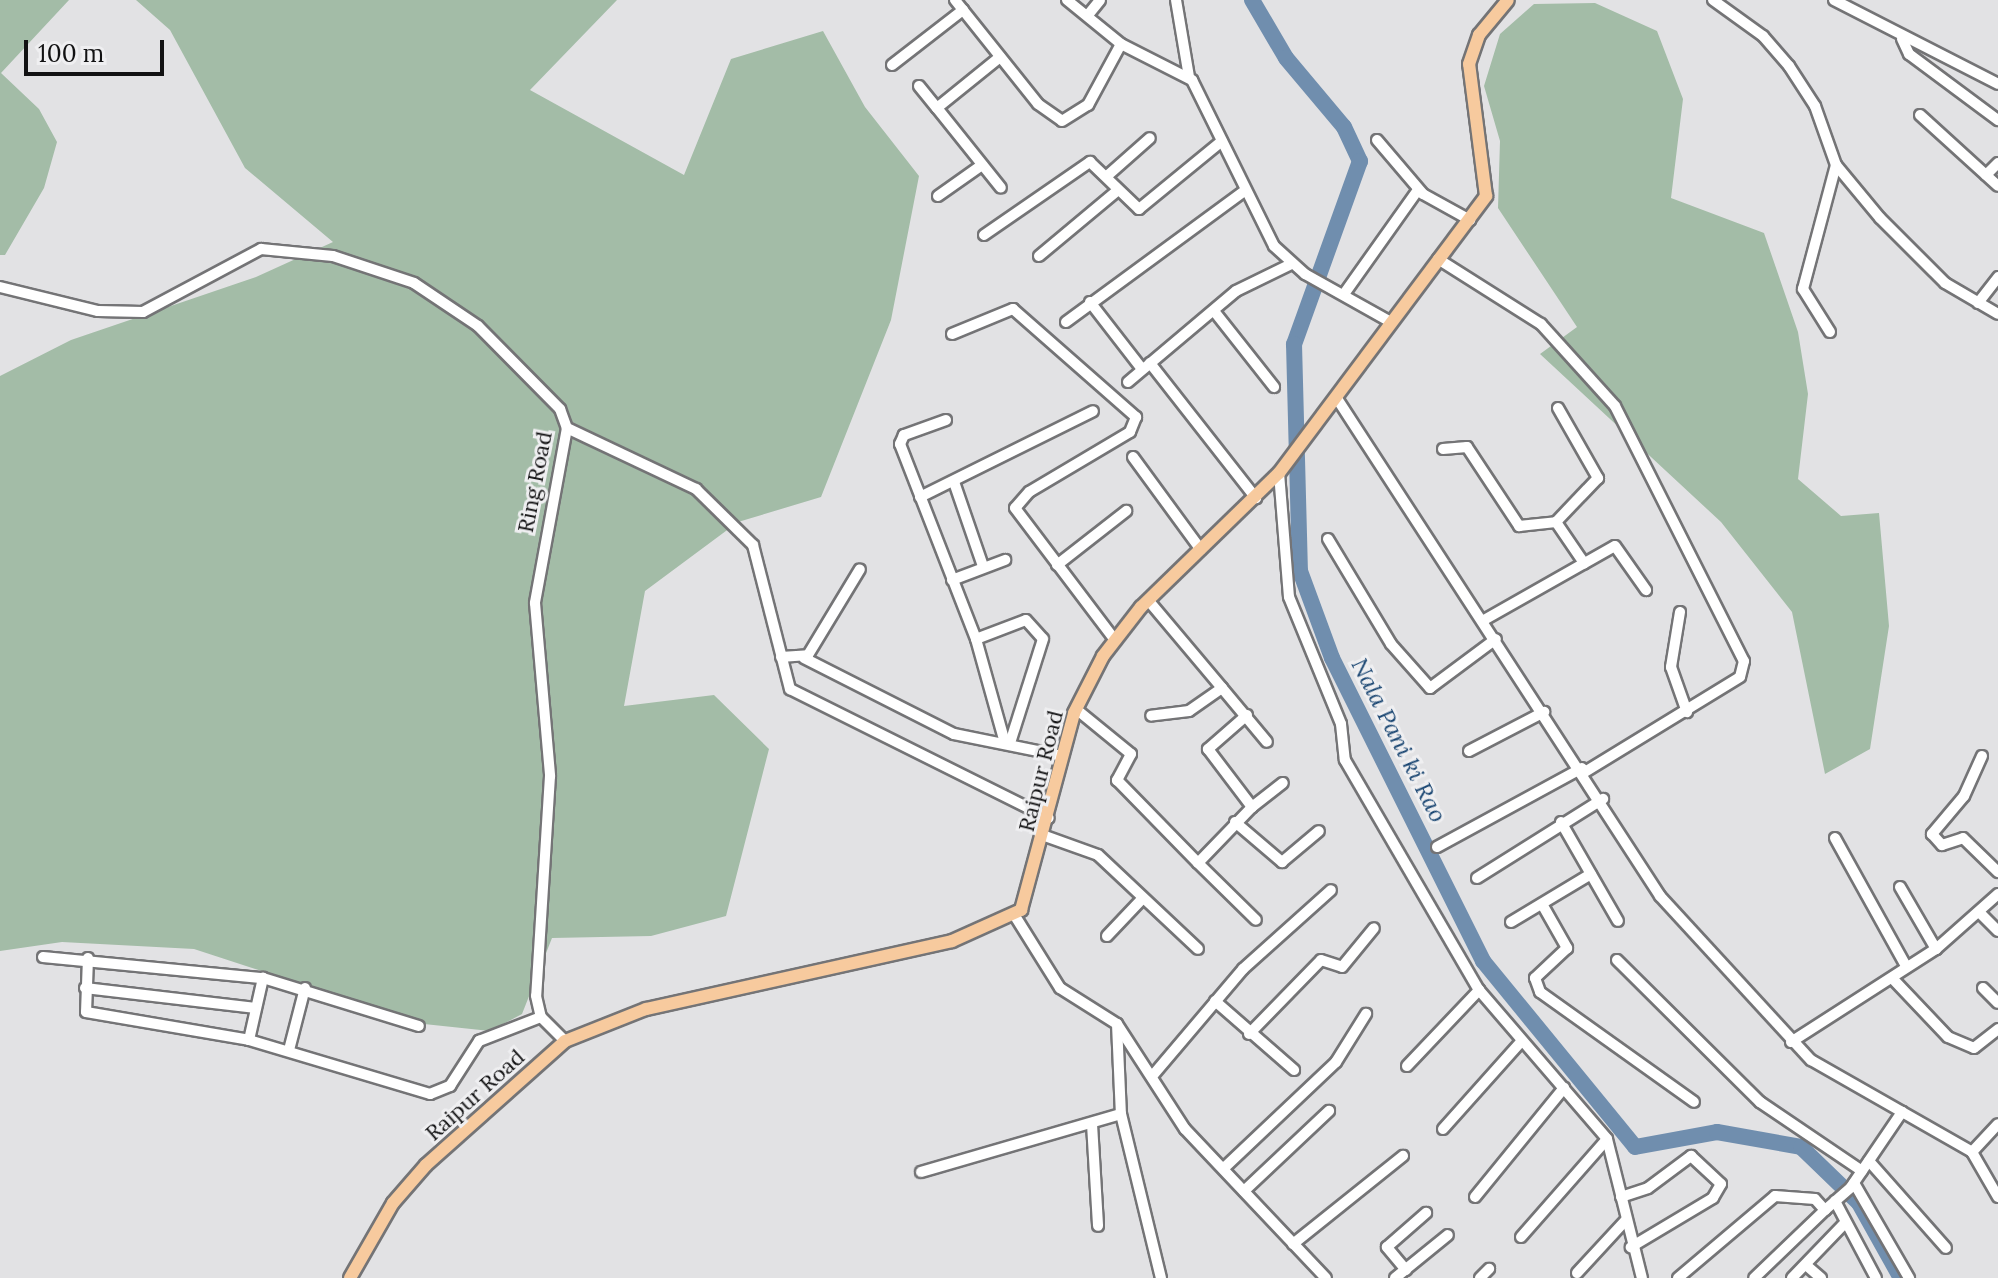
<!DOCTYPE html>
<style>
body{margin:0}
#map{position:relative;width:1998px;height:1278px;overflow:hidden;background:#e2e2e4;font-family:Lora,serif}
div>[style]{position:absolute}
[style*='--x']{left:calc(var(--x)*1px);top:calc(var(--y)*1px);width:calc(var(--w)*1px);rotate:calc(var(--a)*1deg)}
.green>*{inset:0;background:#a3bca7}
.river>*{height:16px;margin:-8px;padding:0 8px;transform-origin:8px;border-radius:8px;background:#708eae}
.roads{filter:drop-shadow(2px 0 #747476) drop-shadow(-2px 0 #747476) drop-shadow(0 2px #747476) drop-shadow(0 -2px #747476)}
.minor>*{height:10px;margin:-5px;padding:0 5px;transform-origin:5px;border-radius:5px;background:#fff}
.major>*{height:12px;margin:-6px;padding:0 6px;transform-origin:6px;border-radius:6px;background:#f7ca9e}
span{translate:-50% -50%;white-space:nowrap;text-align:center;line-height:1.15;-webkit-text-stroke:6px #efeff1;paint-order:stroke}
.street-label{font-size:22px;color:#121213}
.water-label{font-size:24px;color:#1a4672;font-style:italic}
.scale{position:absolute;left:24px;top:40px;width:140px;height:36px;box-sizing:border-box;border:4px solid #121213;border-top:0;padding-left:10px;font-size:24px;line-height:28px;white-space:nowrap;color:#121213;-webkit-text-stroke:6px #efeff1;paint-order:stroke}
</style>
<div id="map">
<div class="green">
<div style="clip-path:polygon(0 0,69px 0,1px 73px,39px 109px,57px 142px,44px 188px,5px 255px,0 255px)"></div>
<div style="clip-path:polygon(136px 0,617px 0,530px 90px,684px 175px,731px 59px,823px 31px,865px 107px,919px 176px,891px 320px,821px 497px,738px 522px,645px 591px,624px 706px,714px 695px,769px 749px,726px 916px,651px 936px,552px 938px,522px 1014px,490px 1031px,424px 1024px,194px 949px,62px 942px,0 951px,0 376px,71px 340px,256px 277px,333px 242px,245px 168px,170px 30px)"></div>
<div style="clip-path:polygon(1595px 3px,1657px 31px,1683px 99px,1671px 198px,1764px 233px,1798px 332px,1808px 394px,1798px 479px,1841px 516px,1879px 513px,1889px 626px,1870px 749px,1825px 774px,1792px 612px,1721px 522px,1540px 354px,1577px 327px,1498px 208px,1500px 141px,1484px 86px,1500px 34px,1534px 4px)"></div>
</div>
<div class="river">
<div style="--x:1252;--y:0;--w:67;--a:59.6"></div>
<div style="--x:1286;--y:58;--w:90;--a:50"></div>
<div style="--x:1344;--y:127;--w:38;--a:65"></div>
<div style="--x:1360;--y:161;--w:195;--a:109.8"></div>
<div style="--x:1294;--y:344;--w:227;--a:88.5"></div>
<div style="--x:1300;--y:571;--w:93;--a:69.8"></div>
<div style="--x:1332;--y:658;--w:339;--a:63.5"></div>
<div style="--x:1483;--y:961;--w:240;--a:50.7"></div>
<div style="--x:1635;--y:1147;--w:83;--a:-10.4"></div>
<div style="--x:1717;--y:1132;--w:85;--a:10.1"></div>
<div style="--x:1801;--y:1147;--w:81;--a:44"></div>
<div style="--x:1859;--y:1203;--w:86;--a:60.8"></div>
</div>
<div class="roads">
<div class="minor">
<div style="--x:955;--y:0;--w:133;--a:51.4"></div>
<div style="--x:1038;--y:104;--w:29;--a:35"></div>
<div style="--x:1062;--y:121;--w:31;--a:-32"></div>
<div style="--x:1088;--y:105;--w:69;--a:-61.6"></div>
<div style="--x:1067;--y:0;--w:70;--a:39.2"></div>
<div style="--x:1121;--y:44;--w:80;--a:26.9"></div>
<div style="--x:1192;--y:80;--w:185;--a:63.7"></div>
<div style="--x:1274;--y:246;--w:42;--a:42.1"></div>
<div style="--x:1305;--y:274;--w:98;--a:29.2"></div>
<div style="--x:1176;--y:0;--w:78;--a:80.4"></div>
<div style="--x:1713;--y:0;--w:62;--a:35.8"></div>
<div style="--x:1763;--y:36;--w:40;--a:49"></div>
<div style="--x:1789;--y:66;--w:48;--a:57"></div>
<div style="--x:1815;--y:106;--w:63;--a:70.4"></div>
<div style="--x:1836;--y:165;--w:69;--a:50.3"></div>
<div style="--x:1880;--y:218;--w:92;--a:45"></div>
<div style="--x:1945;--y:283;--w:61;--a:30.3"></div>
<div style="--x:1834;--y:0;--w:184;--a:27.1"></div>
<div style="--x:1088;--y:15;--w:19;--a:-51"></div>
<div style="--x:1902;--y:39;--w:17;--a:65"></div>
<div style="--x:1909;--y:54;--w:111;--a:36.6"></div>
<div style="--x:1000;--y:57;--w:81;--a:141"></div>
<div style="--x:937;--y:108;--w:102;--a:51.3"></div>
<div style="--x:892;--y:65;--w:90;--a:-37.8"></div>
<div style="--x:919;--y:86;--w:28;--a:51"></div>
<div style="--x:1920;--y:115;--w:105;--a:42.3"></div>
<div style="--x:1377;--y:140;--w:71;--a:49.6"></div>
<div style="--x:1423;--y:194;--w:54;--a:29"></div>
<div style="--x:1986;--y:175;--w:17;--a:-45"></div>
<div style="--x:1107;--y:176;--w:57;--a:-41.5"></div>
<div style="--x:938;--y:196;--w:54;--a:-35.2"></div>
<div style="--x:984;--y:235;--w:129;--a:-34.6"></div>
<div style="--x:1090;--y:162;--w:68;--a:43.8"></div>
<div style="--x:1139;--y:209;--w:107;--a:-39.3"></div>
<div style="--x:1039;--y:256;--w:102;--a:-39.8"></div>
<div style="--x:1438;--y:259;--w:122;--a:32.3"></div>
<div style="--x:1541;--y:324;--w:110;--a:47.9"></div>
<div style="--x:1615;--y:406;--w:286;--a:63.2"></div>
<div style="--x:1744;--y:661;--w:16;--a:104"></div>
<div style="--x:1740;--y:677;--w:182;--a:148.5"></div>
<div style="--x:0;--y:287;--w:101;--a:13.8"></div>
<div style="--x:98;--y:311;--w:45;--a:1.3"></div>
<div style="--x:143;--y:312;--w:134;--a:-28.1"></div>
<div style="--x:261;--y:249;--w:72;--a:5.6"></div>
<div style="--x:333;--y:256;--w:85;--a:18.4"></div>
<div style="--x:414;--y:283;--w:77;--a:33.9"></div>
<div style="--x:478;--y:326;--w:117;--a:45.3"></div>
<div style="--x:560;--y:409;--w:20;--a:70"></div>
<div style="--x:567;--y:428;--w:178;--a:100.4"></div>
<div style="--x:535;--y:603;--w:174;--a:85"></div>
<div style="--x:550;--y:776;--w:220;--a:93.6"></div>
<div style="--x:536;--y:996;--w:22;--a:77"></div>
<div style="--x:541;--y:1017;--w:34;--a:45"></div>
<div style="--x:1344;--y:294;--w:128;--a:-54.6"></div>
<div style="--x:1090;--y:302;--w:85;--a:52.2"></div>
<div style="--x:1978;--y:303;--w:33;--a:-52"></div>
<div style="--x:1214;--y:311;--w:97;--a:51.7"></div>
<div style="--x:1066;--y:322;--w:223;--a:-36.3"></div>
<div style="--x:1830;--y:332;--w:51;--a:-122.1"></div>
<div style="--x:1803;--y:289;--w:128;--a:-75.1"></div>
<div style="--x:952;--y:334;--w:66;--a:-22.3"></div>
<div style="--x:1013;--y:309;--w:164;--a:41.3"></div>
<div style="--x:1136;--y:417;--w:16;--a:112"></div>
<div style="--x:1130;--y:432;--w:117;--a:149.3"></div>
<div style="--x:1029;--y:492;--w:21;--a:131"></div>
<div style="--x:1015;--y:508;--w:164;--a:52.9"></div>
<div style="--x:1150;--y:363;--w:172;--a:51.9"></div>
<div style="--x:1128;--y:382;--w:141;--a:-40.1"></div>
<div style="--x:1236;--y:291;--w:61;--a:-26.1"></div>
<div style="--x:1336;--y:397;--w:595;--a:57"></div>
<div style="--x:1660;--y:896;--w:223;--a:47.4"></div>
<div style="--x:1811;--y:1060;--w:185;--a:29.7"></div>
<div style="--x:1972;--y:1152;--w:52;--a:60"></div>
<div style="--x:1558;--y:408;--w:81;--a:60.3"></div>
<div style="--x:1598;--y:478;--w:61;--a:133.7"></div>
<div style="--x:1556;--y:522;--w:50;--a:55.7"></div>
<div style="--x:946;--y:420;--w:45;--a:160.3"></div>
<div style="--x:904;--y:435;--w:10;--a:114"></div>
<div style="--x:900;--y:444;--w:209;--a:68.7"></div>
<div style="--x:976;--y:639;--w:53;--a:-20.8"></div>
<div style="--x:1026;--y:620;--w:25;--a:48"></div>
<div style="--x:1043;--y:639;--w:106;--a:107.6"></div>
<div style="--x:567;--y:428;--w:143;--a:25.3"></div>
<div style="--x:696;--y:489;--w:80;--a:44.5"></div>
<div style="--x:753;--y:545;--w:149;--a:75.6"></div>
<div style="--x:790;--y:689;--w:289;--a:26.5"></div>
<div style="--x:1443;--y:449;--w:24;--a:-5"></div>
<div style="--x:1467;--y:447;--w:95;--a:56.6"></div>
<div style="--x:1519;--y:526;--w:37;--a:-6"></div>
<div style="--x:1133;--y:457;--w:115;--a:53.8"></div>
<div style="--x:1279;--y:473;--w:124;--a:85.4"></div>
<div style="--x:1289;--y:597;--w:137;--a:67.7"></div>
<div style="--x:1341;--y:724;--w:36;--a:84"></div>
<div style="--x:1345;--y:760;--w:266;--a:59.8"></div>
<div style="--x:1479;--y:990;--w:196;--a:49.3"></div>
<div style="--x:1607;--y:1139;--w:143;--a:75.9"></div>
<div style="--x:954;--y:482;--w:89;--a:71"></div>
<div style="--x:920;--y:497;--w:193;--a:-26.4"></div>
<div style="--x:1328;--y:539;--w:122;--a:59"></div>
<div style="--x:1391;--y:644;--w:59;--a:48.4"></div>
<div style="--x:1430;--y:688;--w:82;--a:-36.6"></div>
<div style="--x:1057;--y:565;--w:88;--a:-38"></div>
<div style="--x:952;--y:580;--w:57;--a:-20.7"></div>
<div style="--x:1148;--y:600;--w:115;--a:49.9"></div>
<div style="--x:1222;--y:688;--w:40;--a:145.1"></div>
<div style="--x:1189;--y:711;--w:38;--a:173"></div>
<div style="--x:1680;--y:612;--w:56;--a:99.3"></div>
<div style="--x:1671;--y:667;--w:48;--a:70.4"></div>
<div style="--x:1484;--y:620;--w:150;--a:-29.5"></div>
<div style="--x:1615;--y:546;--w:54;--a:54.8"></div>
<div style="--x:976;--y:639;--w:104;--a:74.4"></div>
<div style="--x:781;--y:657;--w:27;--a:-4"></div>
<div style="--x:808;--y:655;--w:100;--a:-58.8"></div>
<div style="--x:804;--y:658;--w:168;--a:26.9"></div>
<div style="--x:954;--y:734;--w:110;--a:11.5"></div>
<div style="--x:1222;--y:688;--w:70;--a:50.2"></div>
<div style="--x:1076;--y:709;--w:71;--a:39.3"></div>
<div style="--x:1131;--y:754;--w:30;--a:118"></div>
<div style="--x:1117;--y:780;--w:116;--a:45.7"></div>
<div style="--x:1198;--y:863;--w:78;--a:-46"></div>
<div style="--x:1247;--y:715;--w:52;--a:138.9"></div>
<div style="--x:1208;--y:749;--w:73;--a:52.8"></div>
<div style="--x:1252;--y:807;--w:39;--a:-38"></div>
<div style="--x:1469;--y:751;--w:85;--a:-27.5"></div>
<div style="--x:1982;--y:756;--w:44;--a:114.2"></div>
<div style="--x:1964;--y:796;--w:50;--a:130.1"></div>
<div style="--x:1932;--y:834;--w:15;--a:48"></div>
<div style="--x:1942;--y:845;--w:22;--a:-18"></div>
<div style="--x:1963;--y:838;--w:49;--a:44.2"></div>
<div style="--x:1235;--y:822;--w:62;--a:40.4"></div>
<div style="--x:1282;--y:862;--w:48;--a:-40"></div>
<div style="--x:1561;--y:822;--w:114;--a:60.1"></div>
<div style="--x:1045;--y:836;--w:56;--a:19.7"></div>
<div style="--x:1098;--y:855;--w:137;--a:43.2"></div>
<div style="--x:1835;--y:838;--w:146;--a:61"></div>
<div style="--x:1437;--y:847;--w:165;--a:-28.6"></div>
<div style="--x:1198;--y:863;--w:81;--a:44.5"></div>
<div style="--x:1477;--y:878;--w:149;--a:-32.1"></div>
<div style="--x:1900;--y:887;--w:72;--a:59.9"></div>
<div style="--x:1542;--y:904;--w:51;--a:60.4"></div>
<div style="--x:1567;--y:948;--w:44;--a:136.8"></div>
<div style="--x:1535;--y:978;--w:15;--a:70"></div>
<div style="--x:1540;--y:992;--w:189;--a:35.5"></div>
<div style="--x:1981;--y:914;--w:24;--a:45"></div>
<div style="--x:1015;--y:916;--w:85;--a:58"></div>
<div style="--x:1060;--y:988;--w:67;--a:32.3"></div>
<div style="--x:1117;--y:1024;--w:125;--a:57.1"></div>
<div style="--x:1185;--y:1129;--w:205;--a:46.6"></div>
<div style="--x:1511;--y:922;--w:93;--a:-31"></div>
<div style="--x:1107;--y:936;--w:51;--a:-46.6"></div>
<div style="--x:43;--y:957;--w:221;--a:5.5"></div>
<div style="--x:263;--y:978;--w:163;--a:17.1"></div>
<div style="--x:88;--y:958;--w:54;--a:92.1"></div>
<div style="--x:86;--y:1012;--w:165;--a:9.7"></div>
<div style="--x:249;--y:1040;--w:189;--a:16.6"></div>
<div style="--x:430;--y:1094;--w:22;--a:-22"></div>
<div style="--x:450;--y:1086;--w:54;--a:-57.2"></div>
<div style="--x:479;--y:1041;--w:66;--a:-21.2"></div>
<div style="--x:1617;--y:960;--w:202;--a:44.8"></div>
<div style="--x:1760;--y:1102;--w:123;--a:34.1"></div>
<div style="--x:1892;--y:978;--w:81;--a:46.5"></div>
<div style="--x:1948;--y:1037;--w:28;--a:23"></div>
<div style="--x:1974;--y:1048;--w:31;--a:-38"></div>
<div style="--x:85;--y:988;--w:172;--a:6.7"></div>
<div style="--x:1983;--y:988;--w:21;--a:45"></div>
<div style="--x:1215;--y:1001;--w:105;--a:41.1"></div>
<div style="--x:1117;--y:1024;--w:90;--a:87.5"></div>
<div style="--x:1121;--y:1114;--w:169;--a:76.3"></div>
<div style="--x:1249;--y:1034;--w:103;--a:-45.8"></div>
<div style="--x:1321;--y:960;--w:22;--a:18"></div>
<div style="--x:1342;--y:967;--w:50;--a:-50.6"></div>
<div style="--x:249;--y:1040;--w:64;--a:-77.3"></div>
<div style="--x:1791;--y:1042;--w:172;--a:-32.7"></div>
<div style="--x:1936;--y:949;--w:83;--a:-41.6"></div>
<div style="--x:289;--y:1050;--w:64;--a:-75.5"></div>
<div style="--x:1407;--y:1066;--w:105;--a:-46.5"></div>
<div style="--x:1154;--y:1074;--w:138;--a:-49.7"></div>
<div style="--x:1243;--y:969;--w:118;--a:-41.9"></div>
<div style="--x:1092;--y:1124;--w:102;--a:86.6"></div>
<div style="--x:1443;--y:1129;--w:115;--a:-48.2"></div>
<div style="--x:1972;--y:1152;--w:38;--a:-47"></div>
<div style="--x:1869;--y:1161;--w:116;--a:48.5"></div>
<div style="--x:1224;--y:1168;--w:154;--a:-43.4"></div>
<div style="--x:1336;--y:1062;--w:57;--a:-58"></div>
<div style="--x:921;--y:1172;--w:208;--a:-16.2"></div>
<div style="--x:1854;--y:1183;--w:110;--a:59.9"></div>
<div style="--x:1244;--y:1191;--w:117;--a:-43.3"></div>
<div style="--x:1475;--y:1197;--w:141;--a:-50.8"></div>
<div style="--x:1621;--y:1197;--w:28;--a:-18"></div>
<div style="--x:1648;--y:1188;--w:54;--a:-36.7"></div>
<div style="--x:1691;--y:1156;--w:41;--a:43"></div>
<div style="--x:1721;--y:1184;--w:16;--a:120"></div>
<div style="--x:1713;--y:1198;--w:96;--a:149.1"></div>
<div style="--x:1835;--y:1201;--w:87;--a:62"></div>
<div style="--x:1825;--y:1210;--w:35;--a:-41"></div>
<div style="--x:1851;--y:1187;--w:91;--a:-55.8"></div>
<div style="--x:1521;--y:1237;--w:130;--a:-48.7"></div>
<div style="--x:1293;--y:1244;--w:141;--a:-38.7"></div>
<div style="--x:1806;--y:1265;--w:20;--a:41"></div>
<div style="--x:1406;--y:1270;--w:30;--a:-130"></div>
<div style="--x:1387;--y:1247;--w:52;--a:-41.1"></div>
<div style="--x:1577;--y:1273;--w:71;--a:-47.3"></div>
<div style="--x:1395;--y:1278;--w:68;--a:-39.1"></div>
<div style="--x:1480;--y:1278;--w:13;--a:-45"></div>
<div style="--x:1678;--y:1278;--w:127;--a:-40.2"></div>
<div style="--x:1775;--y:1196;--w:40;--a:4.3"></div>
<div style="--x:1815;--y:1199;--w:15;--a:48"></div>
<div style="--x:1825;--y:1210;--w:98;--a:136.2"></div>
<div style="--x:1792;--y:1278;--w:75;--a:-46.1"></div>
</div>
<div class="major">
<div style="--x:350;--y:1278;--w:86;--a:-60.2"></div>
<div style="--x:393;--y:1203;--w:50;--a:-49"></div>
<div style="--x:426;--y:1165;--w:186;--a:-41.7"></div>
<div style="--x:565;--y:1041;--w:87;--a:-21.6"></div>
<div style="--x:646;--y:1009;--w:313;--a:-12.5"></div>
<div style="--x:952;--y:941;--w:76;--a:-24.2"></div>
<div style="--x:1021;--y:910;--w:204;--a:-74.9"></div>
<div style="--x:1074;--y:713;--w:64;--a:-63"></div>
<div style="--x:1103;--y:656;--w:62;--a:-52.2"></div>
<div style="--x:1141;--y:607;--w:192;--a:-44.2"></div>
<div style="--x:1279;--y:473;--w:346;--a:-53.2"></div>
<div style="--x:1486;--y:196;--w:133;--a:-97.3"></div>
<div style="--x:1469;--y:64;--w:31;--a:-71"></div>
<div style="--x:1479;--y:35;--w:45;--a:-50.4"></div>
</div>
</div>
<div class="street-label">
<span style="left:535px;top:482px;rotate:-79deg">Ring Road</span>
<span style="left:1041px;top:771px;rotate:-76deg">Raipur Road</span>
<span style="left:475px;top:1095px;rotate:-42deg">Raipur Road</span>
</div>
<div class="water-label">
<span style="left:1399px;top:740px;rotate:63deg">Nala Pani ki Rao</span>
</div>
<div class="scale">100 m</div>
</div>
